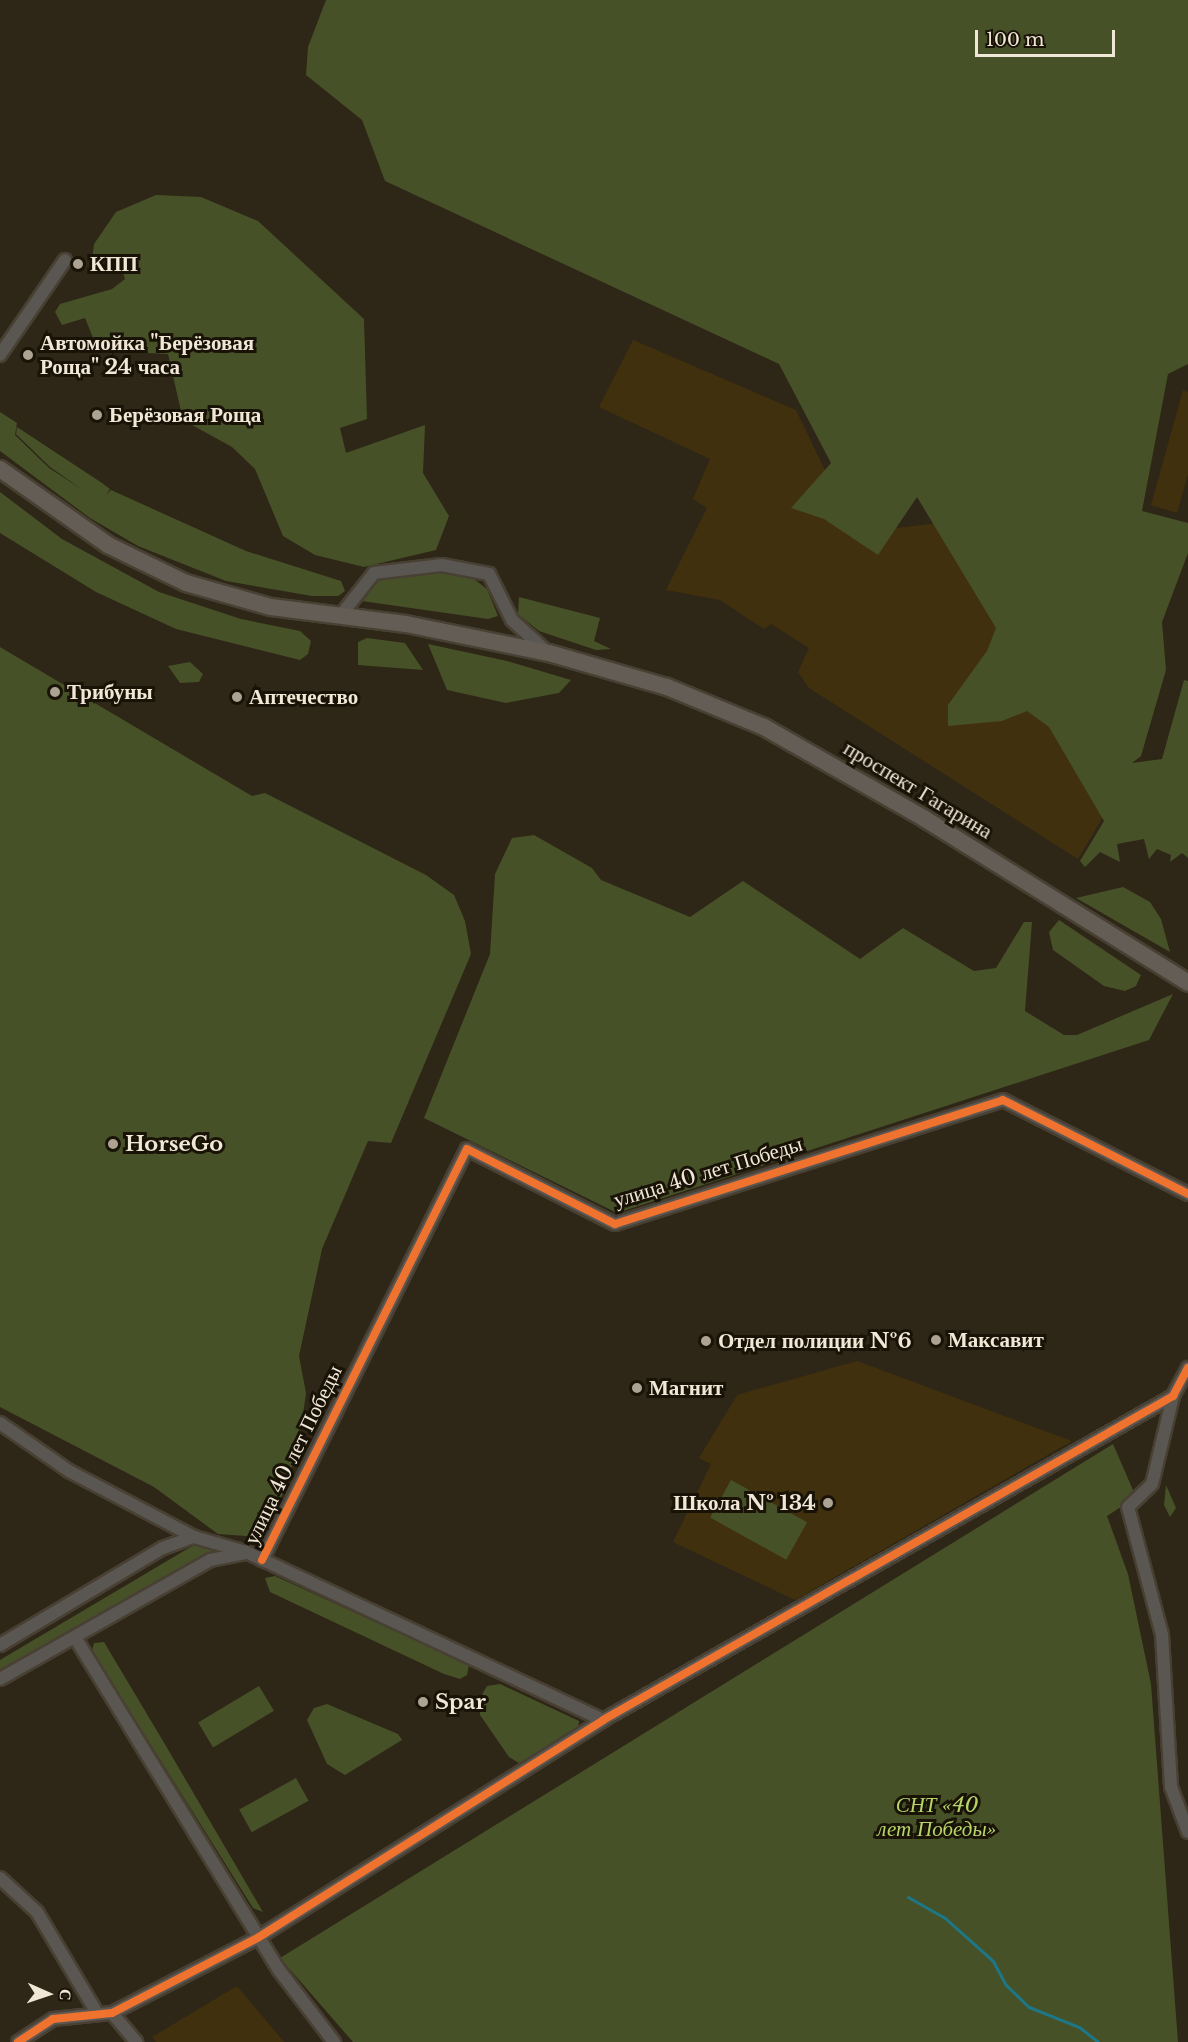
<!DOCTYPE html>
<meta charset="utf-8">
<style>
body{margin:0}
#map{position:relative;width:1188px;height:2042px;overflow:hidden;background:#2e2616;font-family:"Libre Baskerville",serif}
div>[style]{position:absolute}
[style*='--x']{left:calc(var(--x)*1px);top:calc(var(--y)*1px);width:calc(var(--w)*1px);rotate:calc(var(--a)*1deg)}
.built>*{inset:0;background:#41300e}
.green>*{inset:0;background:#475128;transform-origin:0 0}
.stream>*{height:3px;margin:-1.5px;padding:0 1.5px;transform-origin:1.5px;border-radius:1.5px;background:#1d7787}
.roads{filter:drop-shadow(2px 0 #484033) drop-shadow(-2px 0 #484033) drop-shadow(0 2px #484033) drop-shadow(0 -2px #484033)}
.minor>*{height:12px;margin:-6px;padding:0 6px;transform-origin:6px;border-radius:6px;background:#5a5651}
.major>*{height:16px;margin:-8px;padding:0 8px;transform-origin:8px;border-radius:8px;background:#635d55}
.cycleway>*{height:8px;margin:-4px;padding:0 4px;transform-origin:4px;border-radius:4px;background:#ef722f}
.dots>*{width:16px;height:16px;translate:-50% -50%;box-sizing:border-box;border:3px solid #191307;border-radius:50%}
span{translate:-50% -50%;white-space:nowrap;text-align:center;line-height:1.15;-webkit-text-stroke:6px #191307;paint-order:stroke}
.poi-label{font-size:21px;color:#f1e7d7;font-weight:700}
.left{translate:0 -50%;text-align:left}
.right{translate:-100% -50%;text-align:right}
.street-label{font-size:21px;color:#f1e7d7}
.park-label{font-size:21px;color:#b7d667;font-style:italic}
.north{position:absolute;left:18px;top:1964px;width:60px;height:60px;-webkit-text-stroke:4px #191307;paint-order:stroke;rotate:93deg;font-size:16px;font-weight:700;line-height:24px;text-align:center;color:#f1e7d7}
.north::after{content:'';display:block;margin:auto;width:21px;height:27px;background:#f1e7d7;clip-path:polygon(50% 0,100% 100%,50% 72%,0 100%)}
.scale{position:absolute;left:975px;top:30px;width:140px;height:27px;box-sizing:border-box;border:3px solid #f1e7d7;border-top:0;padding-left:8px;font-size:18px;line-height:21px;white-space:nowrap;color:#f1e7d7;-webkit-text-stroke:4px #191307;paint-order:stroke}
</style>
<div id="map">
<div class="built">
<div style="clip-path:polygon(633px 340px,796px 410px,855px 533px,938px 523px,1104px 815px,1078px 859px,809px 688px,798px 672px,809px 648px,771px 624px,764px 629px,720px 600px,666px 590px,707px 508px,693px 499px,710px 459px,599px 407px)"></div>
<div style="clip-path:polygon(1183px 390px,1188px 392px,1188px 474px,1177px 513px,1151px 505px)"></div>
<div style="clip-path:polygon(857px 1361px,1072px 1441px,795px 1600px,673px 1542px,711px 1464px,699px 1458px,737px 1395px)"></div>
<div style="clip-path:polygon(237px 1986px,284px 2042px,156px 2042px,152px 2037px)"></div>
</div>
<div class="green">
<div style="clip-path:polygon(326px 0,1188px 0,1188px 364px,1168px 374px,1142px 511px,1188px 523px,1188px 553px,1162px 622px,1166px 670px,1141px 756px,1132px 763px,1162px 759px,1184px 680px,1188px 681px,1188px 858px,1182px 853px,1170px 862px,1171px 855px,1157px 849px,1149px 859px,1144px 839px,1117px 844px,1120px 862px,1100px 852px,1085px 867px,1080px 861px,1104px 821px,1049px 727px,1027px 711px,1002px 721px,948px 726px,948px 705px,987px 651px,996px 628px,917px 497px,878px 555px,824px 519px,791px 508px,831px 463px,779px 364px,385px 181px,362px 120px,306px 75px,308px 47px)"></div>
<div style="clip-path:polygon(156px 195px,201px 197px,258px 221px,364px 319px,367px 419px,340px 428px,346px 453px,425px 425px,423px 473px,449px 516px,436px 550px,364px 567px,315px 555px,283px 536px,255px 469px,232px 447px,183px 420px,168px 354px,107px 351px,96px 345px,85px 318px,62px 325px,55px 312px,60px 304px,112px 289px,125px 279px,120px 263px,92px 261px,94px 244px,116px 212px)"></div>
<div style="clip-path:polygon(0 412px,17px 423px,15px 435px,49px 468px,83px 490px,50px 467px,16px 434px,17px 427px,102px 483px,88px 493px,102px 483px,110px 489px,106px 495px,111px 490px,246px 551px,341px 581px,345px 591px,338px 596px,312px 596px,226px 581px,138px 546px,90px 518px,0 451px)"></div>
<div style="clip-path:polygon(0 492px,62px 539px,159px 592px,241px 619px,300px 631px,311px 641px,308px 654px,300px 660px,176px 629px,96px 592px,0 533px)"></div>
<div style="clip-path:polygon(423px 570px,474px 579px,487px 589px,498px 616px,488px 619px,362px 601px,364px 590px,377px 579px)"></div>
<div style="clip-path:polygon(519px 597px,600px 618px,594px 641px,611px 649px,596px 650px,539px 631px,518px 614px)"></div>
<div style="clip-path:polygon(367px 638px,405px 643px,423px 670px,358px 665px,358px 642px)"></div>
<div style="clip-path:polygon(428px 644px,507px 661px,571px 680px,559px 693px,506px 703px,447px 690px)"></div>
<div style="clip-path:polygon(0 647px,252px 796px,265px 793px,426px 875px,454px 895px,465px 921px,471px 954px,391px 1143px,368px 1141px,322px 1249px,299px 1356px,306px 1393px,299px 1444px,285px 1490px,260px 1537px,218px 1534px,154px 1487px,0 1407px)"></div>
<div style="clip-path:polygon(190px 662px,203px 674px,199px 682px,180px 683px,168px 666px)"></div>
<div style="clip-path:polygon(534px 835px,592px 868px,601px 880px,690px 917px,743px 881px,860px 959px,903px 928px,974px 971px,996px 968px,1024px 922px,1032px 922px,1025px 1011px,1064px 1035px,1077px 1035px,1173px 994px,1149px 1040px,617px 1213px,424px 1118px,490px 954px,495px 874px,512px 838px)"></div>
<div style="clip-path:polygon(1123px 887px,1150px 902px,1161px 919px,1170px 952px,1076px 898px)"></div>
<div style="clip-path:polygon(1059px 920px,1141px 975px,1136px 986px,1125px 991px,1104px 986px,1053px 950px,1049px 932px)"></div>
<div style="clip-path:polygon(1113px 1444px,1136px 1497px,1107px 1516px,1128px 1574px,1151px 1684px,1178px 2042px,353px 2042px,280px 1958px)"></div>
<div style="left:731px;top:1480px;width:87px;height:43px;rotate:29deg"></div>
<div style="clip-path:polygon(1166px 1485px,1176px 1508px,1170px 1517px,1164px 1505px)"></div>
<div style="clip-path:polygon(199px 1542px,219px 1552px,0 1684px,0 1660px)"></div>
<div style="clip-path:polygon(275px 1576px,469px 1665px,467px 1675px,460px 1679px,444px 1674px,270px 1592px,265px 1578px)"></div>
<div style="clip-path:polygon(104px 1642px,166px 1746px,263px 1912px,253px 1908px,92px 1651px,94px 1643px)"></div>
<div style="clip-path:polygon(500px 1684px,579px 1721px,577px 1733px,528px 1760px,519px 1763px,509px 1757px,480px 1715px,480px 1698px,487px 1686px)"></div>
<div style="left:259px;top:1686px;width:29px;height:71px;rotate:59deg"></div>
<div style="clip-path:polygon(327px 1704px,398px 1734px,402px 1740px,345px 1775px,327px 1764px,307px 1720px,314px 1708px)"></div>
<div style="left:296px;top:1778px;width:26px;height:65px;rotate:61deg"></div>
</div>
<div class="stream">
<div style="--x:908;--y:1897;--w:43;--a:29.6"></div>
<div style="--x:945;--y:1918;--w:64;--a:41.9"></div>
<div style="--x:993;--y:1961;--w:27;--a:62"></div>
<div style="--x:1006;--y:1985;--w:32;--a:44"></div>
<div style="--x:1029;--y:2007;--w:54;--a:21.8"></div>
<div style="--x:1079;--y:2027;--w:24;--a:38"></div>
</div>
<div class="roads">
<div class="minor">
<div style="--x:0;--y:355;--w:115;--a:-55.6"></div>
<div style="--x:341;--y:615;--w:53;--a:-51.8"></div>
<div style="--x:374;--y:573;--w:68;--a:-6.7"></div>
<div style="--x:442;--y:565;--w:48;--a:10.8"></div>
<div style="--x:489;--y:574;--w:51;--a:63.4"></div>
<div style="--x:512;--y:620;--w:46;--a:42.4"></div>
<div style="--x:1173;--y:1396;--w:90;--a:103.4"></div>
<div style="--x:1152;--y:1484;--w:33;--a:136"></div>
<div style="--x:1128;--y:1507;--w:132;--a:75.1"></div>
<div style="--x:1162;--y:1635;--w:152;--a:86.6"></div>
<div style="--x:1171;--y:1787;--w:48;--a:69.3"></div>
<div style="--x:0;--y:1423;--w:84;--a:34.8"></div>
<div style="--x:69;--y:1471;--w:141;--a:27.8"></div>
<div style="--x:194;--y:1537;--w:54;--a:16.1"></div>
<div style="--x:246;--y:1552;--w:395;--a:25.2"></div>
<div style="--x:262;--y:1560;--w:459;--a:-63.5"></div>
<div style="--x:467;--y:1149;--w:166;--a:26.9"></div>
<div style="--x:615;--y:1224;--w:407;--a:-17.7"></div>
<div style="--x:1003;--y:1100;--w:208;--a:26.9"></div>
<div style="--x:76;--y:1639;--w:388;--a:58.5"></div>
<div style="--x:279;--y:1970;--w:91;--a:52.6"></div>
<div style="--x:0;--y:1645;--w:190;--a:-30.8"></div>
<div style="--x:163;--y:1548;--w:33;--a:-20"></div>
<div style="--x:0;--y:1679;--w:241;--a:-29.5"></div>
<div style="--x:210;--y:1560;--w:36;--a:-11"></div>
<div style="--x:0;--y:1878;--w:50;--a:42.6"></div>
<div style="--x:37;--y:1912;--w:117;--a:59.3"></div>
<div style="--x:112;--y:2013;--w:38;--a:50"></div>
<div style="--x:18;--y:2042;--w:42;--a:-33.3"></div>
<div style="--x:53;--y:2019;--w:59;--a:-5.8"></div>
<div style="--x:112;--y:2013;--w:165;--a:-27.3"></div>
<div style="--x:259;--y:1937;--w:407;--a:-32.2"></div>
<div style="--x:603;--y:1720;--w:656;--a:-29.61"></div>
<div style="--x:1173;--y:1396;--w:32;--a:-62"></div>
</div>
<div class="major">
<div style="--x:0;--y:469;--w:132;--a:35.1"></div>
<div style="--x:108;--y:545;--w:87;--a:26"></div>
<div style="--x:186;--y:583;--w:88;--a:15.8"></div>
<div style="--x:271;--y:607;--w:136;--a:7.2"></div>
<div style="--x:406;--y:624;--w:146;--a:11.5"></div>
<div style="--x:549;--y:653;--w:123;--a:16.1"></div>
<div style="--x:667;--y:687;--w:105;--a:22.4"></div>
<div style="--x:764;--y:727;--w:185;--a:29.7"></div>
<div style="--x:925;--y:819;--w:310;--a:31.9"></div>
</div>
</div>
<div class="cycleway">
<div style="--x:262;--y:1560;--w:459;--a:-63.5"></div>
<div style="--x:467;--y:1149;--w:166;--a:26.9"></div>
<div style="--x:615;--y:1224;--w:407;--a:-17.7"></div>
<div style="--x:1003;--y:1100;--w:208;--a:26.9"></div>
<div style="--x:18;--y:2042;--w:42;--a:-33.3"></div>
<div style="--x:53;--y:2019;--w:59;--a:-5.8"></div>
<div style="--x:112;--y:2013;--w:165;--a:-27.3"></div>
<div style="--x:259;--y:1937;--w:407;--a:-32.2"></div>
<div style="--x:603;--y:1720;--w:656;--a:-29.61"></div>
<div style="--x:1173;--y:1396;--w:32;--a:-62"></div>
</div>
<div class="dots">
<div style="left:78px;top:264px;background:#ada393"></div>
<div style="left:28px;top:355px;background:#ada393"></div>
<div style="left:97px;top:415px;background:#ada393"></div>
<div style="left:55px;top:692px;background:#ada393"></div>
<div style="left:237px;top:697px;background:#ada393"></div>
<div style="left:113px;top:1144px;background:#ada393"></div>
<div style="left:936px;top:1340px;background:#ada393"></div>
<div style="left:706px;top:1341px;background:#ada393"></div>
<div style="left:637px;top:1388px;background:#ada393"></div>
<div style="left:828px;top:1503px;background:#ada393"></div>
<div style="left:423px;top:1702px;background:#ada393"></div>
</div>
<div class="poi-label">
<span class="left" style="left:90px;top:264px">КПП</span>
<span class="left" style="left:40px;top:355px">Автомойка "Берёзовая<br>Роща" 24 часа</span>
<span class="left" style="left:109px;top:415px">Берёзовая Роща</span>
<span class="left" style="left:67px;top:692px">Трибуны</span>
<span class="left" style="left:249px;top:697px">Аптечество</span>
<span class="left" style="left:125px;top:1144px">HorseGo</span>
<span class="left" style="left:948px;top:1340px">Максавит</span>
<span class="left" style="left:718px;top:1341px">Отдел полиции №6</span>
<span class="left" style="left:649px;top:1388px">Магнит</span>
<span class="right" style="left:816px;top:1503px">Школа № 134</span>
<span class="left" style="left:435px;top:1702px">Spar</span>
</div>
<div class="street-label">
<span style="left:918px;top:790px;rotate:31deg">проспект Гагарина</span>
<span style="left:708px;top:1172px;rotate:-17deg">улица 40 лет Победы</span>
<span style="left:293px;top:1455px;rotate:-64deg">улица 40 лет Победы</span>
</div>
<div class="park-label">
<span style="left:937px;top:1817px">СНТ «40<br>лет Победы»</span>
</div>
<div class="north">С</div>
<div class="scale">100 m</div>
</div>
